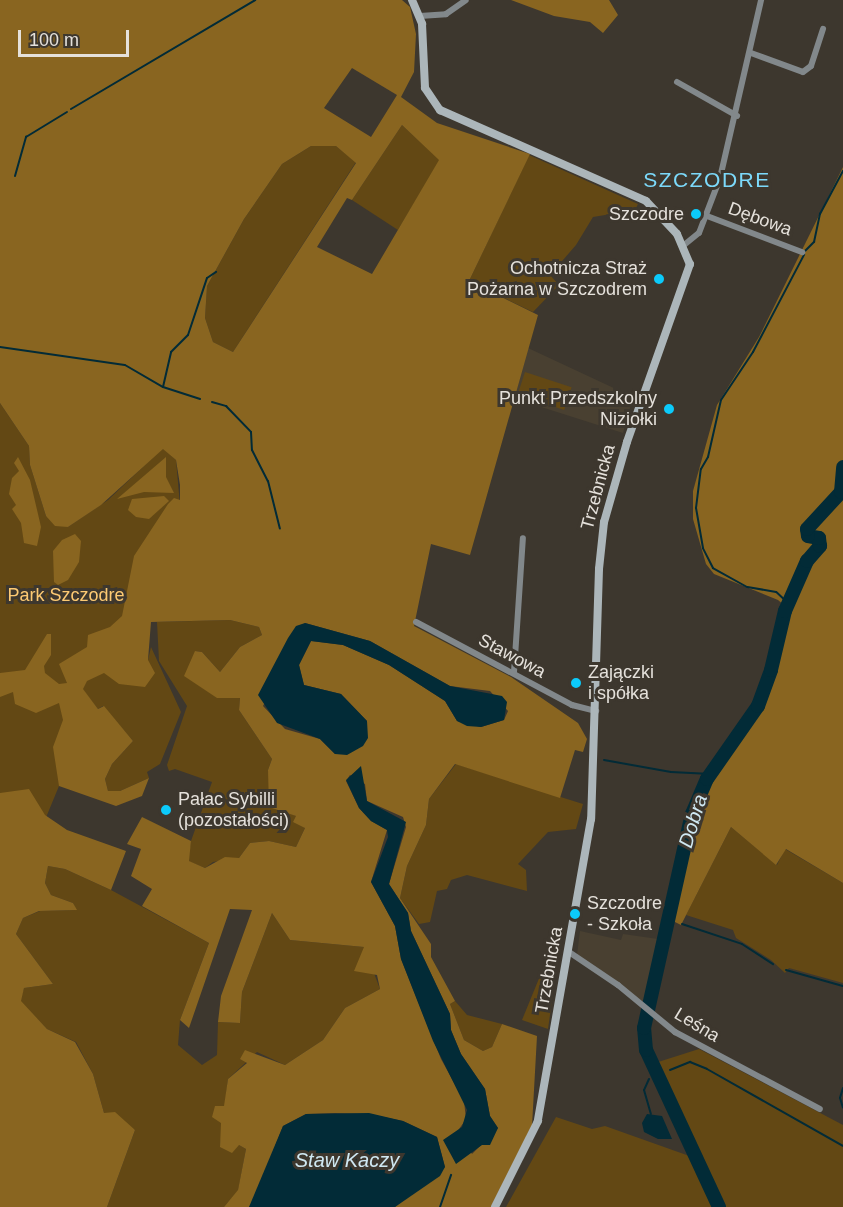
<!DOCTYPE html>
<meta charset="utf-8">
<style>
body{margin:0}
#map{position:relative;width:843px;height:1207px;overflow:hidden;background:#3d372e;font-family:Arial,sans-serif}
div>[style]{position:absolute}
[style*='--x']{left:calc(var(--x)*1px);top:calc(var(--y)*1px);width:calc(var(--w)*1px);rotate:calc(var(--a)*1deg)}
.built>*{inset:0;background:#494031}
.green>*{inset:0;background:#634814;transform-origin:0 0}
.forest>*{inset:0;background:#896520}
.water>*{inset:0;background:#022b37}
.stream>*{height:2px;margin:-1px;padding:0 1px;transform-origin:1px;border-radius:1px;background:#022b37}
.river>*{height:14px;margin:-7px;padding:0 7px;transform-origin:7px;border-radius:7px;background:#022b37}
.street>*{height:6px;margin:-3px;padding:0 3px;transform-origin:3px;border-radius:3px;background:#82888b}
.secondary>*{height:8px;margin:-4px;padding:0 4px;transform-origin:4px;border-radius:4px;background:#acb6ba}
.dots>*{width:16px;height:16px;translate:-50% -50%;box-sizing:border-box;border:3px solid #3d372e;border-radius:50%}
span{translate:-50% -50%;white-space:nowrap;text-align:center;line-height:1.15;-webkit-text-stroke:6px #3d372e;paint-order:stroke}
.poi-label{font-size:18px;color:#e5e1db}
.right{translate:-100% -50%;text-align:right}
.left{translate:0 -50%;text-align:left}
.street-label{font-size:18px;color:#e5e1db}
.park-label{font-size:18px;color:#fdca73}
.water-label{font-size:20px;color:#cfe8f2;font-style:italic}
.quarter-label{font-size:21px;color:#7cd9fa;letter-spacing:1.5px}
.scale{position:absolute;left:18px;top:30px;width:111px;height:27px;box-sizing:border-box;border:3px solid #e5e1db;border-top:0;padding-left:8px;font-size:18px;line-height:21px;white-space:nowrap;color:#e5e1db;-webkit-text-stroke:4px #3d372e;paint-order:stroke}
</style>
<div id="map">
<div class="built">
<div style="clip-path:polygon(528px 348px,633px 397px,623px 433px,513px 398px)"></div>
<div style="clip-path:polygon(580px 931px,621px 940px,623px 934px,658px 939px,645px 1003px,577px 955px)"></div>
</div>
<div class="green">
<div style="clip-path:polygon(402px 125px,440px 160px,398px 230px,352px 200px)"></div>
<div style="clip-path:polygon(311px 146px,336px 146px,356px 162px,233px 352px,213px 342px,205px 318px,207px 286px,244px 219px,282px 164px)"></div>
<div style="clip-path:polygon(529px 155px,638px 204px,635px 210px,593px 217px,576px 245px,550px 275px,559px 285px,533px 312px,469px 281px)"></div>
<div style="left:525px;top:372px;width:49px;height:24px;rotate:18deg"></div>
<div style="clip-path:polygon(0 403px,29px 446px,30px 465px,46px 516px,68px 527px,108px 500px,163px 448px,176px 460px,180px 505px,104px 672px,148px 660px,151px 647px,181px 712px,160px 764px,147px 772px,149px 778px,120px 791px,108px 791px,105px 779px,112px 764px,133px 741px,103px 706px,98px 709px,82px 689px,85px 723px,0 929px)"></div>
<div style="clip-path:polygon(230px 620px,259px 627px,262px 635px,240px 647px,220px 672px,202px 652px,195px 651px,240px 698px,239px 710px,272px 759px,268px 770px,279px 809px,296px 816px,305px 828px,296px 847px,269px 841px,250px 843px,239px 858px,213px 862px,205px 868px,188px 861px,191px 841px,212px 782px,175px 769px,169px 771px,167px 765px,187px 706px,159px 661px,157px 622px)"></div>
<div style="clip-path:polygon(456px 764px,583px 804px,576px 829px,548px 832px,518px 864px,526px 870px,527px 891px,467px 875px,451px 880px,447px 889px,437px 891px,430px 922px,419px 924px,400px 898px,407px 866px,426px 825px,429px 799px)"></div>
<div style="clip-path:polygon(731px 827px,777px 865px,785px 849px,843px 883px,843px 983px,789px 968px,785px 973px,771px 960px,736px 938px,733px 930px,686px 915px)"></div>
<div style="clip-path:polygon(48px 866px,65px 869px,111px 890px,209px 943px,180px 1020px,178px 1045px,202px 1065px,217px 1055px,218px 1022px,240px 1023px,242px 992px,272px 913px,290px 940px,364px 947px,380px 989px,345px 1008px,323px 1040px,285px 1065px,257px 1052px,228px 1079px,220px 1147px,239px 1145px,246px 1149px,238px 1191px,224px 1207px,107px 1207px,135px 1130px,104px 1113px,93px 1074px,76px 1042px,47px 1029px,20px 1001px,24px 988px,53px 984px,16px 934px,23px 918px,40px 911px,76px 910px,73px 903px,51px 895px,45px 883px)"></div>
<div style="clip-path:polygon(556px 937px,561px 938px,548px 1029px,522px 1020px)"></div>
<div style="clip-path:polygon(455px 1001px,467px 1015px,502px 1024px,492px 1047px,483px 1051px,464px 1040px,450px 1004px)"></div>
<div style="clip-path:polygon(699px 1049px,843px 1125px,843px 1207px,723px 1207px,655px 1063px)"></div>
<div style="clip-path:polygon(556px 1117px,592px 1129px,605px 1126px,695px 1158px,715px 1207px,506px 1207px)"></div>
</div>
<div class="forest">
<div style="clip-path:polygon(evenodd,0 0,402px 0,410px 7px,416px 34px,414px 72px,401px 97px,437px 123px,530px 154px,469px 281px,538px 315px,470px 555px,431px 544px,414px 626px,511px 677px,578px 723px,587px 739px,583px 752px,575px 750px,560px 798px,455px 764px,429px 799px,426px 825px,407px 866px,400px 898px,431px 944px,431px 957px,455px 1001px,450px 1004px,464px 1040px,483px 1051px,492px 1047px,502px 1024px,537px 1036px,532px 1126px,491px 1207px,395px 1207px,445px 1167px,437px 1137px,403px 1121px,369px 1114px,335px 1113px,306px 1114px,283px 1126px,253px 1202px,249px 1207px,224px 1207px,238px 1190px,246px 1149px,239px 1145px,232px 1153px,220px 1147px,221px 1123px,212px 1117px,215px 1106px,224px 1106px,228px 1079px,247px 1063px,240px 1059px,245px 1050px,285px 1065px,323px 1040px,345px 1008px,380px 989px,377px 975px,354px 971px,364px 947px,290px 940px,272px 913px,242px 992px,240px 1023px,218px 1022px,221px 996px,252px 910px,230px 909px,189px 1028px,180px 1020px,209px 943px,142px 906px,152px 889px,131px 876px,141px 849px,127px 844px,142px 817px,191px 841px,189px 861px,205px 868px,225px 857px,239px 858px,250px 843px,269px 841px,296px 847px,305px 828px,293px 822px,296px 816px,269px 807px,268px 770px,272px 759px,239px 710px,240px 698px,217px 698px,184px 676px,195px 651px,202px 652px,220px 672px,240px 647px,262px 635px,259px 627px,230px 620px,151px 622px,148px 660px,155px 673px,145px 687px,119px 684px,104px 673px,87px 681px,83px 689px,98px 709px,104px 706px,133px 741px,112px 764px,105px 779px,108px 791px,120px 791px,149px 778px,142px 796px,116px 806px,59px 786px,53px 747px,63px 720px,59px 703px,36px 713px,15px 704px,13px 692px,0 697px,0 673px,25px 670px,47px 634px,51px 634px,51px 655px,44px 666px,45px 673px,59px 684px,67px 683px,59px 664px,87px 647px,88px 635px,110px 627px,122px 616px,134px 556px,168px 504px,174px 498px,180px 500px,180px 485px,176px 460px,163px 449px,101px 505px,68px 527px,55px 526px,46px 516px,30px 465px,29px 446px,0 403px,0 0,352px 68px,397px 95px,371px 137px,324px 108px,352px 68px,0 0,402px 125px,439px 160px,372px 274px,317px 247px,347px 198px,352px 200px,402px 125px,0 0,311px 146px,336px 146px,356px 163px,233px 352px,213px 342px,205px 318px,207px 286px,244px 219px,282px 164px,311px 146px,0 0,305px 623px,370px 641px,450px 686px,490px 691px,508px 711px,504px 720px,481px 727px,457px 721px,445px 701px,389px 665px,343px 645px,311px 641px,299px 665px,304px 685px,341px 694px,367px 721px,335px 754px,320px 739px,285px 729px,263px 706px,305px 623px,0 0,350px 775px,365px 784px,367px 801px,403px 817px,406px 827px,389px 884px,408px 913px,411px 931px,450px 1014px,451px 1030px,461px 1054px,485px 1089px,490px 1116px,498px 1128px,472px 1154px,457px 1132px,466px 1119px,464px 1101px,441px 1059px,401px 959px,395px 926px,371px 882px,387px 830px,371px 821px,359px 808px,346px 781px,350px 775px)"></div>
<div style="clip-path:polygon(511px 0,609px 0,618px 15px,603px 33px,590px 22px,554px 16px)"></div>
<div style="clip-path:polygon(843px 167px,843px 883px,786px 849px,776px 865px,731px 827px,681px 925px,673px 921px,697px 816px,712px 780px,767px 699px,791px 611px,778px 600px,714px 574px,706px 564px,693px 519px,693px 491px,717px 405px,759px 337px)"></div>
<div style="clip-path:polygon(18px 457px,30px 480px,38px 514px,41px 527px,37px 546px,24px 543px,21px 523px,12px 509px,16px 505px,9px 494px,12px 478px,19px 471px,14px 463px)"></div>
<div style="clip-path:polygon(166px 457px,166px 477px,174px 493px,144px 492px,117px 499px)"></div>
<div style="clip-path:polygon(164px 496px,169px 501px,149px 519px,136px 517px,128px 510px,132px 499px)"></div>
<div style="clip-path:polygon(75px 534px,81px 541px,79px 562px,68px 580px,58px 585px,54px 582px,53px 551px,62px 540px)"></div>
<div style="clip-path:polygon(29px 789px,45px 815px,67px 830px,126px 851px,111px 890px,65px 869px,48px 866px,45px 883px,51px 895px,73px 903px,77px 910px,39px 911px,23px 918px,16px 934px,53px 984px,24px 988px,21px 1001px,47px 1029px,75px 1042px,93px 1074px,104px 1113px,115px 1112px,135px 1130px,107px 1207px,0 1207px,0 793px)"></div>
</div>
<div class="water">
<div style="clip-path:polygon(305px 623px,370px 641px,450px 686px,502px 696px,507px 702px,504px 720px,481px 727px,467px 726px,457px 721px,445px 701px,389px 665px,343px 645px,311px 641px,299px 665px,304px 685px,341px 694px,367px 721px,368px 738px,363px 746px,347px 755px,335px 754px,320px 739px,277px 723px,258px 695px,288px 638px,296px 626px)"></div>
<div style="clip-path:polygon(361px 766px,367px 801px,406px 822px,389px 884px,408px 913px,411px 931px,450px 1014px,451px 1030px,461px 1054px,485px 1089px,490px 1116px,498px 1128px,490px 1145px,482px 1145px,456px 1164px,443px 1140px,462px 1127px,467px 1110px,433px 1041px,401px 959px,395px 926px,371px 882px,388px 837px,387px 830px,371px 821px,359px 808px,346px 780px)"></div>
<div style="clip-path:polygon(369px 1113px,403px 1121px,437px 1137px,445px 1167px,440px 1176px,395px 1207px,249px 1207px,283px 1126px,306px 1114px)"></div>
<div style="clip-path:polygon(647px 1114px,662px 1116px,672px 1139px,658px 1139px,644px 1132px,642px 1123px)"></div>
</div>
<div class="stream">
<div style="--x:71;--y:109;--w:214;--a:-30.6"></div>
<div style="--x:15;--y:176;--w:41;--a:-74.2"></div>
<div style="--x:26;--y:137;--w:48;--a:-31.4"></div>
<div style="--x:805;--y:251;--w:13;--a:-45"></div>
<div style="--x:814;--y:242;--w:29;--a:-78"></div>
<div style="--x:820;--y:214;--w:49;--a:-61.9"></div>
<div style="--x:0;--y:347;--w:126;--a:8.2"></div>
<div style="--x:125;--y:365;--w:44;--a:30.1"></div>
<div style="--x:163;--y:387;--w:36;--a:-77"></div>
<div style="--x:171;--y:352;--w:24;--a:-45"></div>
<div style="--x:188;--y:335;--w:60;--a:-71.6"></div>
<div style="--x:207;--y:278;--w:11;--a:-34"></div>
<div style="--x:163;--y:387;--w:39;--a:18"></div>
<div style="--x:212;--y:402;--w:15;--a:16"></div>
<div style="--x:226;--y:406;--w:36;--a:46"></div>
<div style="--x:251;--y:432;--w:18;--a:87"></div>
<div style="--x:252;--y:450;--w:35;--a:63"></div>
<div style="--x:268;--y:481;--w:49;--a:76"></div>
<div style="--x:788;--y:603;--w:16;--a:-137"></div>
<div style="--x:776;--y:592;--w:29;--a:-170"></div>
<div style="--x:747;--y:587;--w:39;--a:-151"></div>
<div style="--x:713;--y:568;--w:22;--a:-117"></div>
<div style="--x:703;--y:548;--w:41;--a:-99.9"></div>
<div style="--x:696;--y:508;--w:39;--a:-83"></div>
<div style="--x:701;--y:469;--w:14;--a:-60"></div>
<div style="--x:708;--y:457;--w:58;--a:-77.2"></div>
<div style="--x:721;--y:400;--w:58;--a:-56.3"></div>
<div style="--x:753;--y:352;--w:110;--a:-62.3"></div>
<div style="--x:604;--y:760;--w:68;--a:10.2"></div>
<div style="--x:671;--y:772;--w:40;--a:2.9"></div>
<div style="--x:682;--y:924;--w:63;--a:18.4"></div>
<div style="--x:742;--y:944;--w:37;--a:33"></div>
<div style="--x:786;--y:970;--w:59;--a:15.7"></div>
<div style="--x:670;--y:1070;--w:22;--a:-22"></div>
<div style="--x:690;--y:1062;--w:18;--a:22"></div>
<div style="--x:707;--y:1069;--w:156;--a:29.5"></div>
<div style="--x:649;--y:1079;--w:12;--a:114"></div>
<div style="--x:644;--y:1090;--w:25;--a:74"></div>
<div style="--x:843;--y:1088;--w:10;--a:107"></div>
<div style="--x:840;--y:1098;--w:10;--a:73"></div>
<div style="--x:440;--y:1207;--w:34;--a:-71"></div>
</div>
<div class="river">
<div style="--x:719;--y:1207;--w:173;--a:-114.9"></div>
<div style="--x:646;--y:1050;--w:22;--a:-95"></div>
<div style="--x:644;--y:1028;--w:219;--a:-77.4"></div>
<div style="--x:692;--y:814;--w:38;--a:-67"></div>
<div style="--x:707;--y:779;--w:89;--a:-55.1"></div>
<div style="--x:758;--y:706;--w:38;--a:-70"></div>
<div style="--x:771;--y:670;--w:61;--a:-76.7"></div>
<div style="--x:785;--y:611;--w:55;--a:-66.3"></div>
<div style="--x:807;--y:561;--w:20;--a:-49"></div>
<div style="--x:820;--y:546;--w:8;--a:-97"></div>
<div style="--x:819;--y:538;--w:11;--a:-170"></div>
<div style="--x:808;--y:536;--w:7;--a:-98"></div>
<div style="--x:807;--y:529;--w:50;--a:-47.4"></div>
<div style="--x:841;--y:492;--w:25;--a:-85"></div>
</div>
<div class="street">
<div style="--x:420;--y:16;--w:26;--a:-4"></div>
<div style="--x:446;--y:14;--w:24;--a:-35"></div>
<div style="--x:751;--y:53;--w:55;--a:20.1"></div>
<div style="--x:803;--y:72;--w:10;--a:-37"></div>
<div style="--x:811;--y:66;--w:39;--a:-72"></div>
<div style="--x:677;--y:82;--w:69;--a:29.5"></div>
<div style="--x:707;--y:216;--w:102;--a:20.8"></div>
<div style="--x:684;--y:245;--w:19;--a:-39"></div>
<div style="--x:699;--y:233;--w:59;--a:-69.1"></div>
<div style="--x:720;--y:178;--w:183;--a:-77"></div>
<div style="--x:416;--y:622;--w:177;--a:28"></div>
<div style="--x:572;--y:705;--w:25;--a:14"></div>
<div style="--x:514;--y:672;--w:134;--a:-86.2"></div>
<div style="--x:569;--y:952;--w:59;--a:34"></div>
<div style="--x:618;--y:985;--w:74;--a:39.5"></div>
<div style="--x:675;--y:1032;--w:164;--a:28"></div>
</div>
<div class="secondary">
<div style="--x:412;--y:0;--w:26;--a:67"></div>
<div style="--x:422;--y:24;--w:64;--a:87.3"></div>
<div style="--x:425;--y:88;--w:27;--a:56"></div>
<div style="--x:440;--y:110;--w:225;--a:23.8"></div>
<div style="--x:646;--y:201;--w:45;--a:46.8"></div>
<div style="--x:677;--y:234;--w:33;--a:67"></div>
<div style="--x:690;--y:264;--w:189;--a:109.5"></div>
<div style="--x:627;--y:442;--w:83;--a:106"></div>
<div style="--x:604;--y:522;--w:47;--a:96.1"></div>
<div style="--x:599;--y:569;--w:250;--a:91.8"></div>
<div style="--x:591;--y:819;--w:307;--a:100"></div>
<div style="--x:538;--y:1121;--w:96;--a:116.6"></div>
</div>
<div class="dots">
<div style="left:696px;top:214px;background:#0ccafa"></div>
<div style="left:659px;top:279px;background:#0ccafa"></div>
<div style="left:669px;top:409px;background:#0ccafa"></div>
<div style="left:576px;top:683px;background:#0ccafa"></div>
<div style="left:166px;top:810px;background:#0ccafa"></div>
<div style="left:575px;top:914px;background:#0ccafa"></div>
</div>
<div class="poi-label">
<span class="right" style="left:684px;top:214px">Szczodre</span>
<span class="right" style="left:647px;top:279px">Ochotnicza Straż<br>Pożarna w Szczodrem</span>
<span class="right" style="left:657px;top:409px">Punkt Przedszkolny<br>Niziołki</span>
<span class="left" style="left:588px;top:683px">Zajączki<br>i spółka</span>
<span class="left" style="left:178px;top:810px">Pałac Sybilli<br>(pozostałości)</span>
<span class="left" style="left:587px;top:914px">Szczodre<br>- Szkoła</span>
</div>
<div class="street-label">
<span style="left:760px;top:219px;rotate:20deg">Dębowa</span>
<span style="left:598px;top:487px;rotate:-75deg">Trzebnicka</span>
<span style="left:512px;top:656px;rotate:28deg">Stawowa</span>
<span style="left:549px;top:970px;rotate:-80deg">Trzebnicka</span>
<span style="left:697px;top:1025px;rotate:31deg">Leśna</span>
</div>
<div class="park-label">
<span style="left:66px;top:595px">Park Szczodre</span>
</div>
<div class="water-label">
<span style="left:693px;top:821px;rotate:-73deg">Dobra</span>
<span style="left:347px;top:1160px">Staw Kaczy</span>
</div>
<div class="quarter-label">
<span style="left:707px;top:180px">SZCZODRE</span>
</div>
<div class="scale">100 m</div>
</div>
